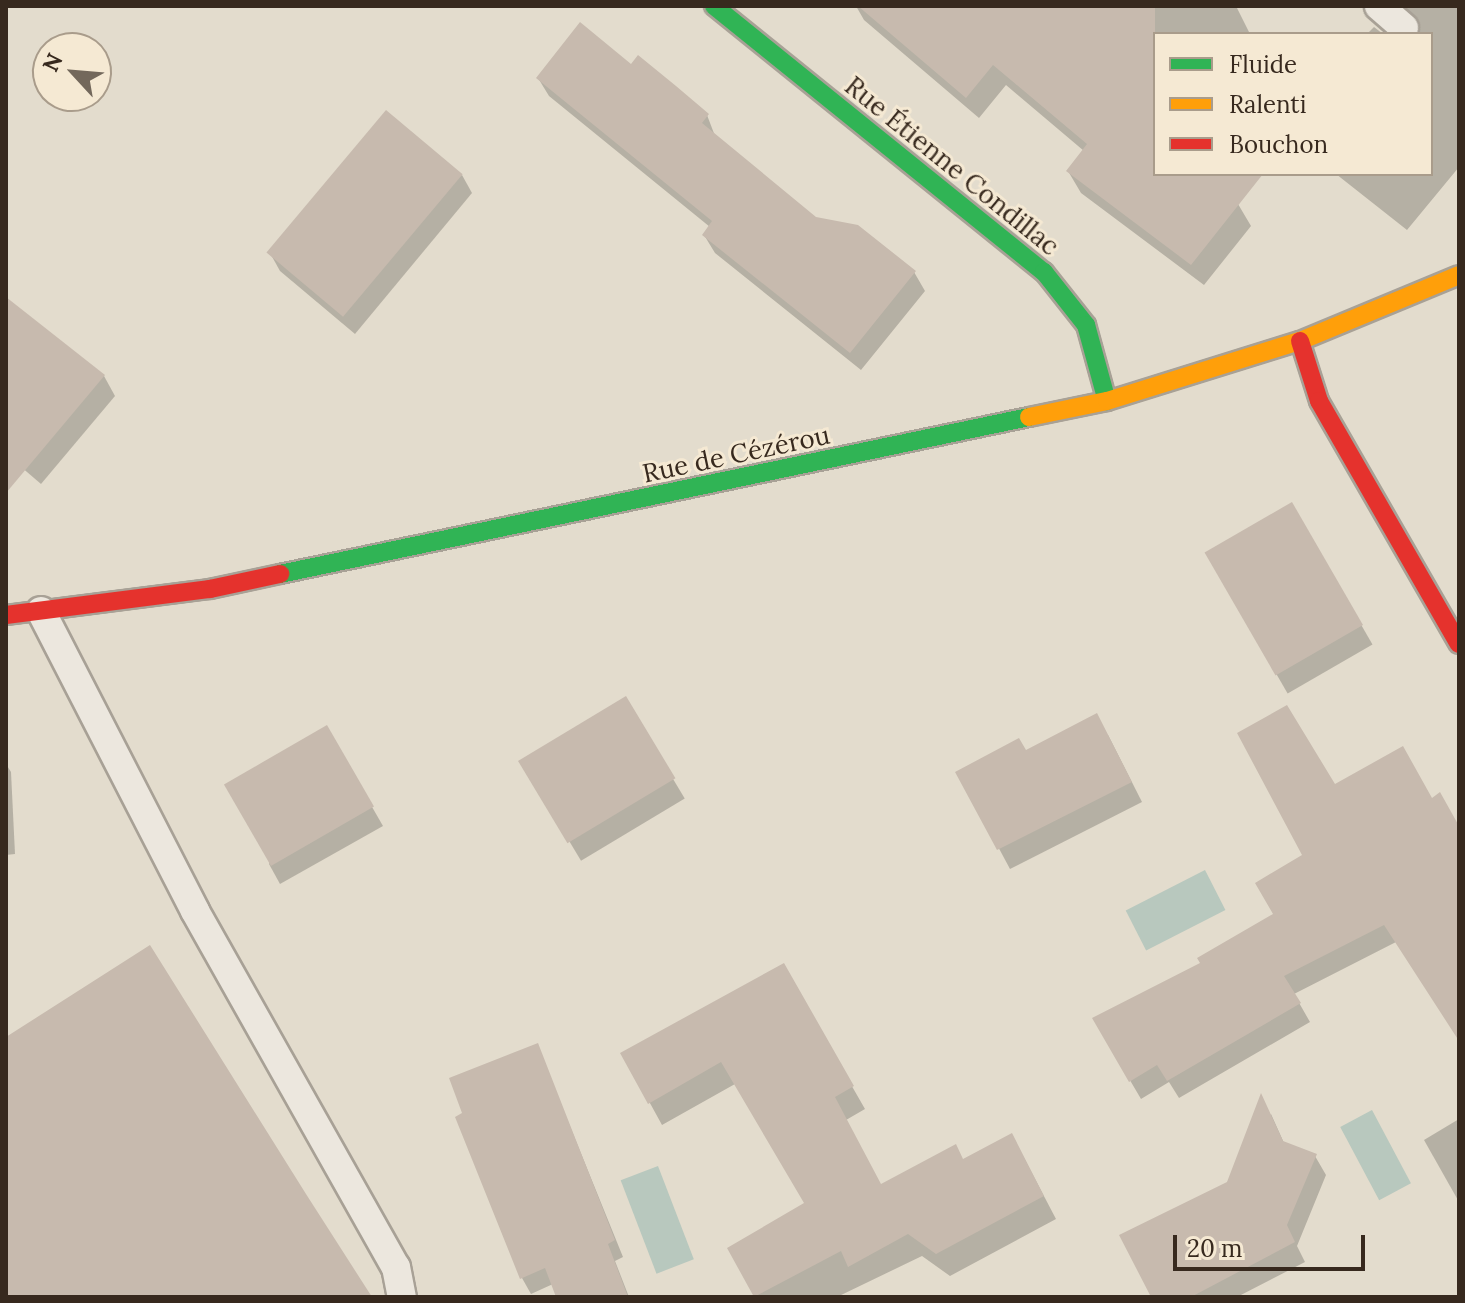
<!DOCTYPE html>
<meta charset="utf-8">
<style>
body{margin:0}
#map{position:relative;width:1465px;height:1303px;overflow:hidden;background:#e3dccd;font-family:Lora,serif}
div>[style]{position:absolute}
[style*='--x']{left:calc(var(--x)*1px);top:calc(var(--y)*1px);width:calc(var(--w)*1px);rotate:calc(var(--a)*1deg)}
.water>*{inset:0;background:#b8c8be;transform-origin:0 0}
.shadow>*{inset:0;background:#0003;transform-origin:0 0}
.building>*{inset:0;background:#c7baae;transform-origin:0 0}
.roads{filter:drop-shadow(2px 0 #a8a196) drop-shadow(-2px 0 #a8a196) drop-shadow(0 2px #a8a196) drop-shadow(0 -2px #a8a196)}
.lane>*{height:28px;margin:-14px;padding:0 14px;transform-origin:14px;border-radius:14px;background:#ece7de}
.fast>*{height:18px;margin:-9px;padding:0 9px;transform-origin:9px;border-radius:9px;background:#30b455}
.slow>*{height:18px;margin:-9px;padding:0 9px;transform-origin:9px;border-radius:9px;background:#ff9f0a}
.jam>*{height:18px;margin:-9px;padding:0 9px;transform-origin:9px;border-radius:9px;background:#e5322d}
span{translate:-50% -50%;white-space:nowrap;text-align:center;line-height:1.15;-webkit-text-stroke:6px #f5e9d3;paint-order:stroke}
.street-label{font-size:26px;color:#37291e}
.frame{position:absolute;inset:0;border:8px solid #37291e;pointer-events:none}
.legend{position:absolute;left:1153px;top:32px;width:280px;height:144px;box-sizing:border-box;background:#f5e9d3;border:2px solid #a99c8b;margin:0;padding:10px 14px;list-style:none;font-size:24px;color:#37291e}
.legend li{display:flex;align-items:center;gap:16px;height:40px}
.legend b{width:40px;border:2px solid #a99c8b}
.north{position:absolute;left:32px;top:32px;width:80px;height:80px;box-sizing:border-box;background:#f5e9d3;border:2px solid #a99c8b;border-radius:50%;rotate:296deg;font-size:22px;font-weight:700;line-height:32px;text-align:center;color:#37291e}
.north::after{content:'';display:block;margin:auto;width:28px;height:36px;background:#73685b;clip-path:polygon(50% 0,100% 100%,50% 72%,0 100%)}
.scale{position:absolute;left:1173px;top:1235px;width:192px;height:36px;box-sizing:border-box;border:4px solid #37291e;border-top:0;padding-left:10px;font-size:24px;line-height:28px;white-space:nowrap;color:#37291e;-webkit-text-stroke:6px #f5e9d3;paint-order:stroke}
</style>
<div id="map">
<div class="water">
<div style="left:1205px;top:870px;width:45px;height:89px;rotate:63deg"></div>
<div style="left:1372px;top:1110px;width:83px;height:36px;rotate:62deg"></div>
<div style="left:658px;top:1166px;width:100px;height:40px;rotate:69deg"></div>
</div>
<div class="shadow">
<div style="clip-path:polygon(856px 6px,1236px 6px,1250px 34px,1155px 34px,1155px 174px,1199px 174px,1238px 204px,1251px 226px,1204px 285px,1081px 193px,1068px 171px,1084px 151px,1006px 85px,979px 118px,864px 20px)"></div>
<div style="clip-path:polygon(1403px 6px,1459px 6px,1459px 167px,1407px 230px,1336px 174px,1431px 174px,1431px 34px,1420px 34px)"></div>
<div style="clip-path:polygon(1374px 27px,1383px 34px,1367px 34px)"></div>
<div style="clip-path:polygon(632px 67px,707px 115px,715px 136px,815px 219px,914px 272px,925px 291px,861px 370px,715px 253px,704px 235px,710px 227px,549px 96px,538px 78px)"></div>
<div style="clip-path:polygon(462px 175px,472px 193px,355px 334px,280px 271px,270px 253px)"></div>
<div style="clip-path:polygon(6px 338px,104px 376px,115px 396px,41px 484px,6px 454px)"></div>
<div style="left:1292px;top:505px;width:161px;height:98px;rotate:60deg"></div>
<div style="left:625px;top:699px;width:116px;height:121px;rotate:59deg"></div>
<div style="clip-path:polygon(326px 727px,383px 826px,280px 884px,269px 864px)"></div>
<div style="clip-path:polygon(1108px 735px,1142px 802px,1010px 869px,958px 772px)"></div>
<div style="clip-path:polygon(6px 764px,11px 772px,15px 854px,6px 855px)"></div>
<div style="clip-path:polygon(1334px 787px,1431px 800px,1459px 829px,1459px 1037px,1396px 942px,1294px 994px,1310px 1022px,1179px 1098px,1169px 1082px,1141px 1099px,1094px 1019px,1203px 964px,1275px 915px)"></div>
<div style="clip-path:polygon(783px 966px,865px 1109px,846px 1120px,881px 1186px,963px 1161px,1024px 1158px,1056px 1219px,950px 1276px,922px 1256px,837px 1297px,756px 1297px,730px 1249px,807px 1204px,735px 1084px,662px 1125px,623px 1054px)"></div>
<div style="clip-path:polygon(537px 1045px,623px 1257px,615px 1261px,629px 1297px,558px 1297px,553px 1284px,531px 1294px,522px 1278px)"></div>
<div style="clip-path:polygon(1271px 1114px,1284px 1143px,1315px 1156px,1326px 1175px,1297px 1246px,1305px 1262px,1237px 1297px,1154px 1297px)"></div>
<div style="clip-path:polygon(1459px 1119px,1459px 1202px,1424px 1140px)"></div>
</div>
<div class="building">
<div style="clip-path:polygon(858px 6px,1155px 6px,1155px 174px,1263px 174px,1191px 265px,1066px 171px,1087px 144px,993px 65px,966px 98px)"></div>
<div style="clip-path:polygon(580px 22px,631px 64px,638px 55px,676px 86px,709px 114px,702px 123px,816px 217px,858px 225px,916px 271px,850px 353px,702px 235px,712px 221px,536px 78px)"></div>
<div style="left:386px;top:110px;width:100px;height:186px;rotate:40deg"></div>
<div style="clip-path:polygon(6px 297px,105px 375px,6px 493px)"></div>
<div style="left:1292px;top:502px;width:142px;height:101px;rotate:60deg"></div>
<div style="left:626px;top:696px;width:96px;height:126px;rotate:59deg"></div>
<div style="clip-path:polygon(1287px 705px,1335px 784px,1403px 746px,1432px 798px,1440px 792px,1459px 826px,1459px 1041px,1384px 925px,1284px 976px,1301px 1003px,1167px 1081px,1157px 1065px,1129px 1082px,1092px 1018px,1200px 963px,1197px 958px,1273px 914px,1255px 883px,1302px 855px,1237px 733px)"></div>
<div style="clip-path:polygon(1097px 713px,1132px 782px,997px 850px,955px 772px,1019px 738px,1026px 750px)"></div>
<div style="left:327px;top:725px;width:94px;height:119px;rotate:60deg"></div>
<div style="clip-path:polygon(150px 945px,306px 1194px,372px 1297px,6px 1297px,6px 1037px)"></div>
<div style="clip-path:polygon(784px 963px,854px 1086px,835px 1097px,881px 1184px,956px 1144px,963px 1159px,1012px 1133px,1044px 1196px,936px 1254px,908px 1234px,848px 1267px,841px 1251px,754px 1297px,727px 1248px,804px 1203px,721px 1062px,648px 1104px,620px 1053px)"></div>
<div style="clip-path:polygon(538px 1043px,615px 1240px,608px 1244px,628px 1297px,556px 1297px,545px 1268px,520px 1279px,455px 1117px,462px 1113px,449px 1078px)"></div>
<div style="clip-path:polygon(1261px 1093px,1283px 1141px,1317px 1154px,1287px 1225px,1295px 1242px,1191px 1297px,1151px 1297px,1119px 1235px,1227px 1182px)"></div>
</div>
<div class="roads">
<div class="lane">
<div style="--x:1379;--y:6;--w:33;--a:41"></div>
<div style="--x:41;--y:611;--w:337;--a:62.8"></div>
<div style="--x:195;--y:911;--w:409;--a:60.6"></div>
<div style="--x:396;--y:1267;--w:31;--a:79"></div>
</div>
<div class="fast">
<div style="--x:714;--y:6;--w:424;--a:38.9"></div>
<div style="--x:1044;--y:272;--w:68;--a:51.6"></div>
<div style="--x:1086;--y:325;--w:79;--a:74.6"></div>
<div style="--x:280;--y:574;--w:765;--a:-11.84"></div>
</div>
<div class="slow">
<div style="--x:1029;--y:417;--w:80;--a:-11.6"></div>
<div style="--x:1107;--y:401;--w:202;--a:-17.3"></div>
<div style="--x:1300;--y:341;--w:172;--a:-22.5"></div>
</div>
<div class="jam">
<div style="--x:1300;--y:341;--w:63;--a:72.4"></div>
<div style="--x:1319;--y:401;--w:280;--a:60.1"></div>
<div style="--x:6;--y:615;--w:206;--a:-7.3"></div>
<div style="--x:210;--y:589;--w:72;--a:-12.1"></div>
</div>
</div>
<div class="street-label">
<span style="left:952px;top:166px;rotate:39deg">Rue Étienne Condillac</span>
<span style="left:736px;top:454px;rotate:-12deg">Rue de Cézérou</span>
</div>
<div class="frame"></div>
<ul class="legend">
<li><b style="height:10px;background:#30b455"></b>Fluide</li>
<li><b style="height:10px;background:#ff9f0a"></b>Ralenti</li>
<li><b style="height:10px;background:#e5322d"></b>Bouchon</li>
</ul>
<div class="north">N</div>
<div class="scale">20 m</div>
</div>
